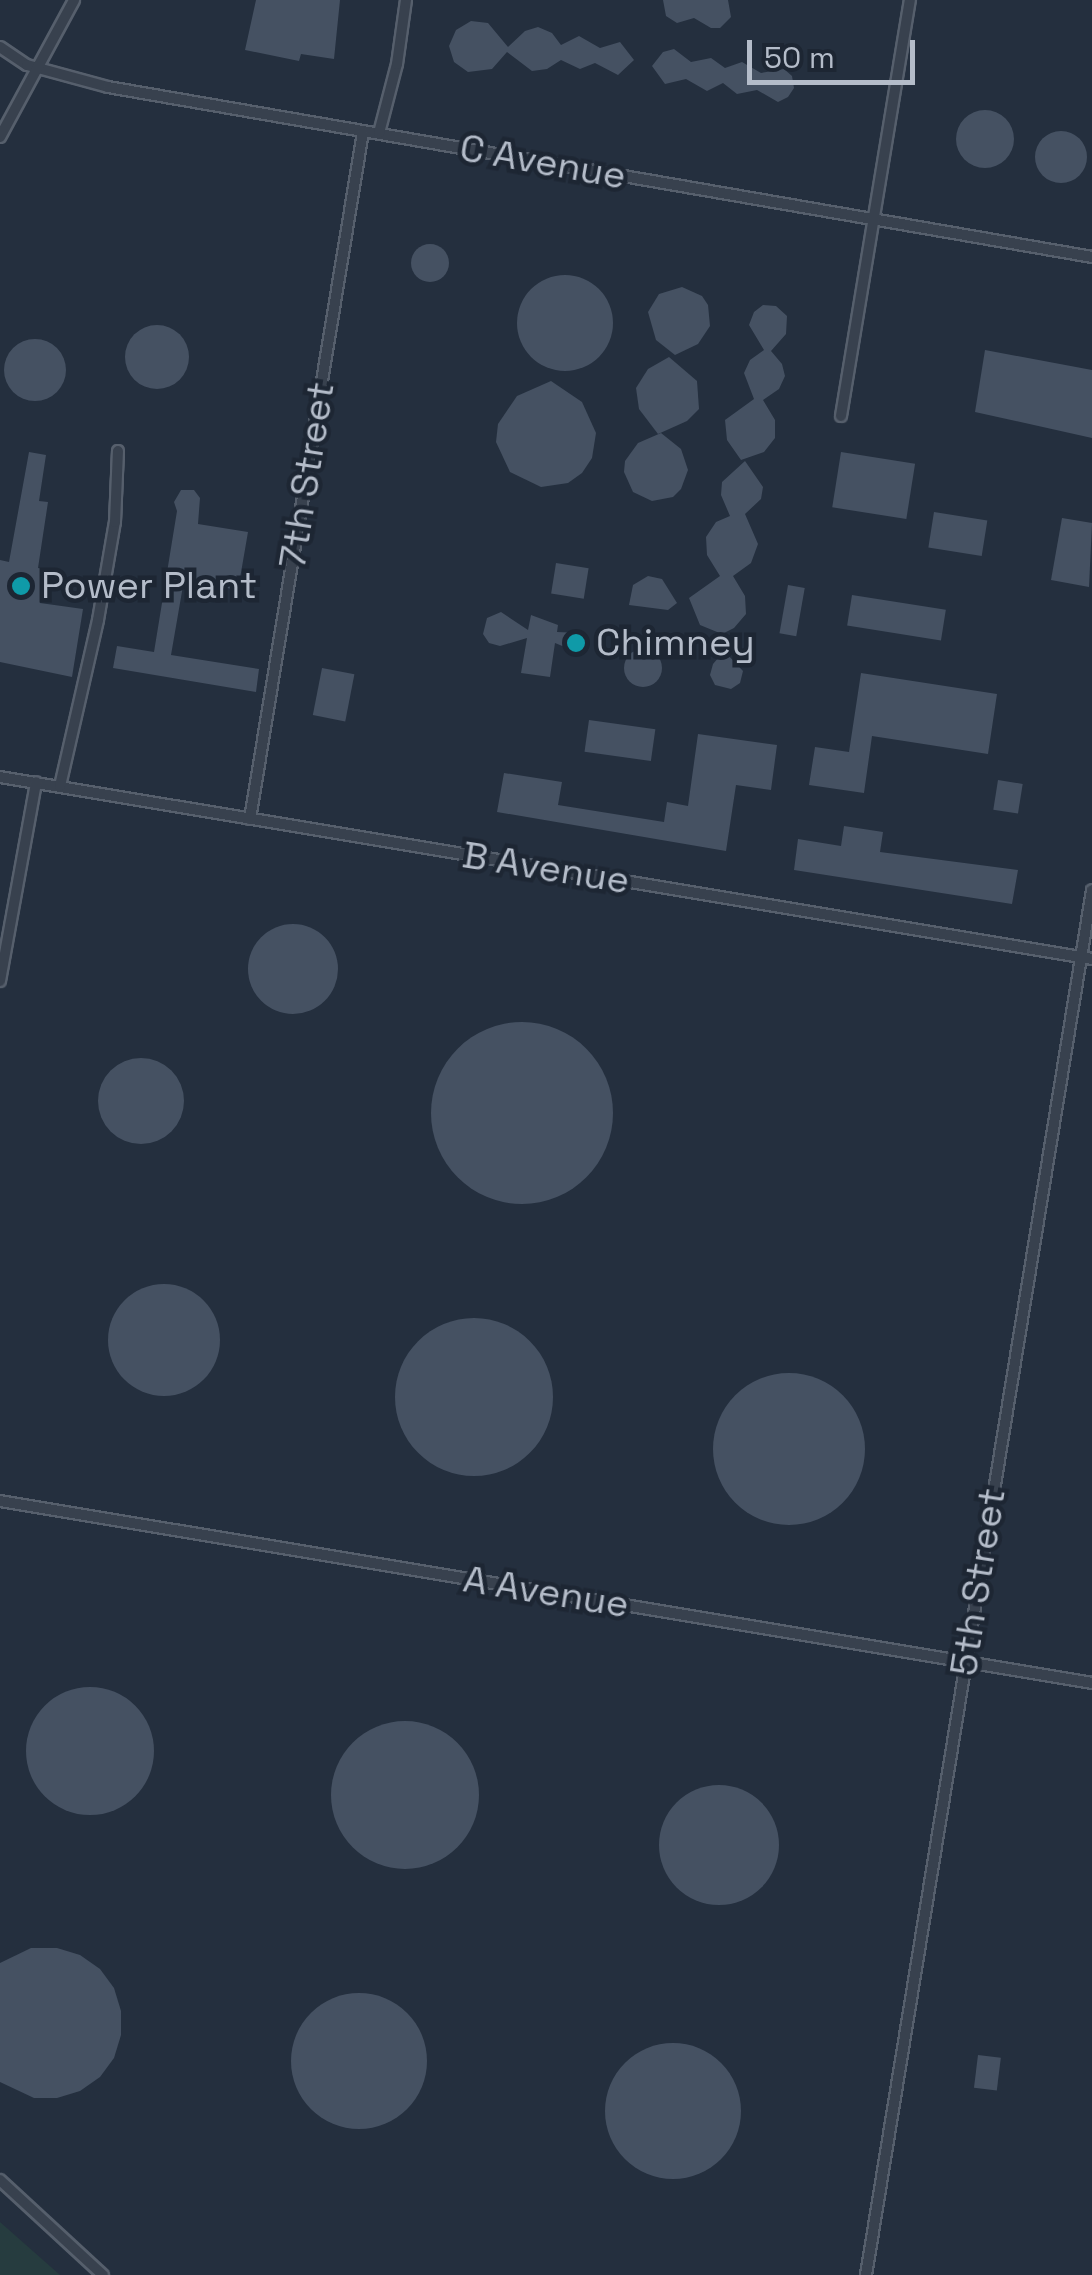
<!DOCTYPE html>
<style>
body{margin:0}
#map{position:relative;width:1092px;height:2275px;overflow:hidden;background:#242f3e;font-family:"Space Grotesk",sans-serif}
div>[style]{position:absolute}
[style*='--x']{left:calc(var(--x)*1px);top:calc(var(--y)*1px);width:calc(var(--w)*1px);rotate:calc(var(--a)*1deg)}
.green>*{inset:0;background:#263c3f}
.building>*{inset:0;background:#455162;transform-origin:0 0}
.round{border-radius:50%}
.roads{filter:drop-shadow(2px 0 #565f6c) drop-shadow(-2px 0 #565f6c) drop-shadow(0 2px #565f6c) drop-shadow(0 -2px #565f6c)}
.service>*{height:10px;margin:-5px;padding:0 5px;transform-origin:5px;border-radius:5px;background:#38414e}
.dots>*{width:28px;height:28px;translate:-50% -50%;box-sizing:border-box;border:5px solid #1d2633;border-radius:50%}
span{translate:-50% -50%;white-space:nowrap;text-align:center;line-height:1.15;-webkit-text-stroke:9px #1d2633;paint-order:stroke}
.street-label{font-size:38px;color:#b4bcc9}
.poi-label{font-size:38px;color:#b4bcc9}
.left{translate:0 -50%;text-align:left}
.scale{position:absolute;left:747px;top:40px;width:168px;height:45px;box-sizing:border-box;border:5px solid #b4bcc9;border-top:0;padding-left:12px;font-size:30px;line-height:35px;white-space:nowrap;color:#b4bcc9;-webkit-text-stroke:8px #1d2633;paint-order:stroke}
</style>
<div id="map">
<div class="green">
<div style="clip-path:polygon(0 2222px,60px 2275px,0 2275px)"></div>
</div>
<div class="building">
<div style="clip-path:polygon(256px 0,340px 0,334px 59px,301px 54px,299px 61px,245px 50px)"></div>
<div style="clip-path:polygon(663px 0,728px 0,731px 17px,720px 28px,711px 28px,694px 18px,677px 23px,666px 16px)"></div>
<div style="clip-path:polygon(471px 21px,488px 23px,508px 47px,525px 31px,538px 27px,552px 33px,561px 45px,579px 36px,600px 48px,620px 42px,634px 60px,618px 75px,595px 63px,580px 69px,561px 60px,547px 69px,532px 71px,507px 52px,492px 69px,468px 72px,454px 62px,449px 46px,456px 30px)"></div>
<div style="clip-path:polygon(674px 49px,691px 62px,711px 58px,725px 68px,742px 62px,761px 73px,784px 69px,792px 76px,794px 88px,788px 97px,778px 102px,757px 90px,737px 94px,723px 83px,707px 91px,686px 79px,665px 84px,652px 66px,663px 52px)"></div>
<div class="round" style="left:956px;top:110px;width:58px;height:58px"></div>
<div class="round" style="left:1035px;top:131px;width:52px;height:52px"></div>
<div class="round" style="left:411px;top:244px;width:38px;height:38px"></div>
<div class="round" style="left:517px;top:275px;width:96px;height:96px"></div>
<div style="clip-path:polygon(682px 287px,702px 296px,708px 305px,710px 326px,698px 344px,675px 355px,656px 340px,648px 312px,659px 294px)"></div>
<div style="clip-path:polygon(763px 305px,776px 306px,787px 316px,786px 334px,771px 351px,782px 364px,785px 376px,779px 389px,763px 400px,775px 420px,775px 438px,764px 452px,741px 460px,727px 440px,725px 420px,754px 399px,744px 373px,750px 360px,764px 350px,749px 325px,754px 312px)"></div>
<div class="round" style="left:125px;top:325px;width:64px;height:64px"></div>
<div class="round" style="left:4px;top:339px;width:62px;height:62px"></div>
<div style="clip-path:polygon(985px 350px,1092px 370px,1092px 438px,975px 412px)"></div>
<div style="clip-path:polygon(669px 357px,697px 381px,699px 409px,687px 421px,658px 434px,639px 409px,636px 388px,648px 369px)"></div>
<div style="clip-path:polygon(551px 381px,582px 402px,596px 433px,592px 458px,582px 473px,568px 483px,541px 487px,510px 472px,496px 442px,498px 424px,517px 396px)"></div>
<div style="clip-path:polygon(661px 433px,681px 449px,688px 470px,681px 489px,673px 497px,652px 501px,633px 492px,624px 472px,625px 461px,638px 443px)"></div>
<div style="clip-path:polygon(29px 452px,46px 455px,39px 501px,48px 502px,38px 568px,45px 569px,40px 603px,83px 609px,72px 677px,0 662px,0 560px,9px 562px)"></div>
<div style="left:841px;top:452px;width:75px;height:56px;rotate:9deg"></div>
<div style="clip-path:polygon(745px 461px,763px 487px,761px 499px,745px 514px,758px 544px,751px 563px,733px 576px,745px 596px,746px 614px,734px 628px,722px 634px,700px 625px,689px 598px,720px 576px,707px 555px,706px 537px,716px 522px,730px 516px,721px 495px,722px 482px)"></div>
<div style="clip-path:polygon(181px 490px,194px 490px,200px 498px,198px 524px,248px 532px,238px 590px,184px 580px,171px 655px,259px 669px,256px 692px,113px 668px,117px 646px,154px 652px,177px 511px,174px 502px)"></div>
<div style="left:934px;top:512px;width:54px;height:36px;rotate:9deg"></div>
<div style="clip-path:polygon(1062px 518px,1092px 523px,1089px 587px,1051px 580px)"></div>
<div style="left:556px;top:563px;width:33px;height:31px;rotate:9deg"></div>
<div style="clip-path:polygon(648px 576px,662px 579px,677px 603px,668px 610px,629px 605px,633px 585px)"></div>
<div style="left:788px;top:585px;width:17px;height:49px;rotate:10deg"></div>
<div style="left:852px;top:595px;width:95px;height:31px;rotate:9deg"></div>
<div style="clip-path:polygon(501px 612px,528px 630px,531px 615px,558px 625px,557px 632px,581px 633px,586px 644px,577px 652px,555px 643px,550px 677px,521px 673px,527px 638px,500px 646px,489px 643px,483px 634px,487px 618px)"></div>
<div class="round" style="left:624px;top:649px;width:38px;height:38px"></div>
<div style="clip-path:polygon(724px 651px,743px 671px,740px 683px,731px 689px,715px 685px,710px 675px,713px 664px)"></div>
<div style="left:322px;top:668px;width:33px;height:48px;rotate:11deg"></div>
<div style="clip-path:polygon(861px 673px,997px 694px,988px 754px,872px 736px,864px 793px,809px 785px,815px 747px,849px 752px)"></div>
<div style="left:589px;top:720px;width:67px;height:32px;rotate:8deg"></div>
<div style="clip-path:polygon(698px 734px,777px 745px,771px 790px,736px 785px,726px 851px,497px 812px,504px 773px,562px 782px,558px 805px,664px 822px,667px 802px,688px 806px)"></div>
<div style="left:998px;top:780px;width:25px;height:30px;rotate:9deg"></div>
<div style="clip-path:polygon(844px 826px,883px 832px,880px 852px,1018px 870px,1012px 904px,794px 870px,798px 839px,841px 846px)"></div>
<div class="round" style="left:248px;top:924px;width:90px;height:90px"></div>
<div class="round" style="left:431px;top:1022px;width:182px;height:182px"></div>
<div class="round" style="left:98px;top:1058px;width:86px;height:86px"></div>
<div class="round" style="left:108px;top:1284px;width:112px;height:112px"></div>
<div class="round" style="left:395px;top:1318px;width:158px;height:158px"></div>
<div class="round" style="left:713px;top:1373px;width:152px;height:152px"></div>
<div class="round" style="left:26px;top:1687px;width:128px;height:128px"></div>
<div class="round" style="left:331px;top:1721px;width:148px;height:148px"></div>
<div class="round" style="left:659px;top:1785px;width:120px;height:120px"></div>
<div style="clip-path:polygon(31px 1948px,57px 1948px,80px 1955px,100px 1969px,114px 1988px,121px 2011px,121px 2035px,114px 2058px,100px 2077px,80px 2091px,57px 2098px,34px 2098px,0 2082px,0 1963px)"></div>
<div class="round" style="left:291px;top:1993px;width:136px;height:136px"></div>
<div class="round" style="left:605px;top:2043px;width:136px;height:136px"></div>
<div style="left:978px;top:2055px;width:23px;height:33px;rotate:7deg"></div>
</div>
<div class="roads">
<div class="service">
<div style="--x:0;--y:47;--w:32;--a:34"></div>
<div style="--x:27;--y:65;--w:84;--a:15.2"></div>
<div style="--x:108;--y:87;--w:999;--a:9.8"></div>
<div style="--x:379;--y:133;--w:71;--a:-75.4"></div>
<div style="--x:397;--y:64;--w:65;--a:-82"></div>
<div style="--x:0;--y:137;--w:156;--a:-61.6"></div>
<div style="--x:841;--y:416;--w:422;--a:-80.6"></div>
<div style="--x:0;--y:777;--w:1107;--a:9.46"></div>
<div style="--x:60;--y:786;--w:170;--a:-77.1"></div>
<div style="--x:98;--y:620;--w:99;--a:-80.2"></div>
<div style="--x:115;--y:522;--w:71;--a:-87.6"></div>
<div style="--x:250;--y:819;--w:696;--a:-80.66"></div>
<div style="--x:0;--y:981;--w:202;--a:-79.7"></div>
<div style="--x:0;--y:1501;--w:1107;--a:9.46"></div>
<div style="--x:0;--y:2180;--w:140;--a:42.7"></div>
<div style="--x:866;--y:2275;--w:1403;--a:-80.73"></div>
</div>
</div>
<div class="dots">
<div style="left:21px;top:586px;background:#0f9aa8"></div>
<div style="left:576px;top:643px;background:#0f9aa8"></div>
</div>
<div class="street-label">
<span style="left:543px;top:162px;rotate:10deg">C Avenue</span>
<span style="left:307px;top:475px;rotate:-81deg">7th Street</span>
<span style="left:546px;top:868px;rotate:9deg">B Avenue</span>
<span style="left:978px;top:1582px;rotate:-81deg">5th Street</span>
<span style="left:546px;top:1592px;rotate:9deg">A Avenue</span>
</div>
<div class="poi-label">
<span class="left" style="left:41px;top:586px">Power Plant</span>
<span class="left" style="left:596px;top:643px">Chimney</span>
</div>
<div class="scale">50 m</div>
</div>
